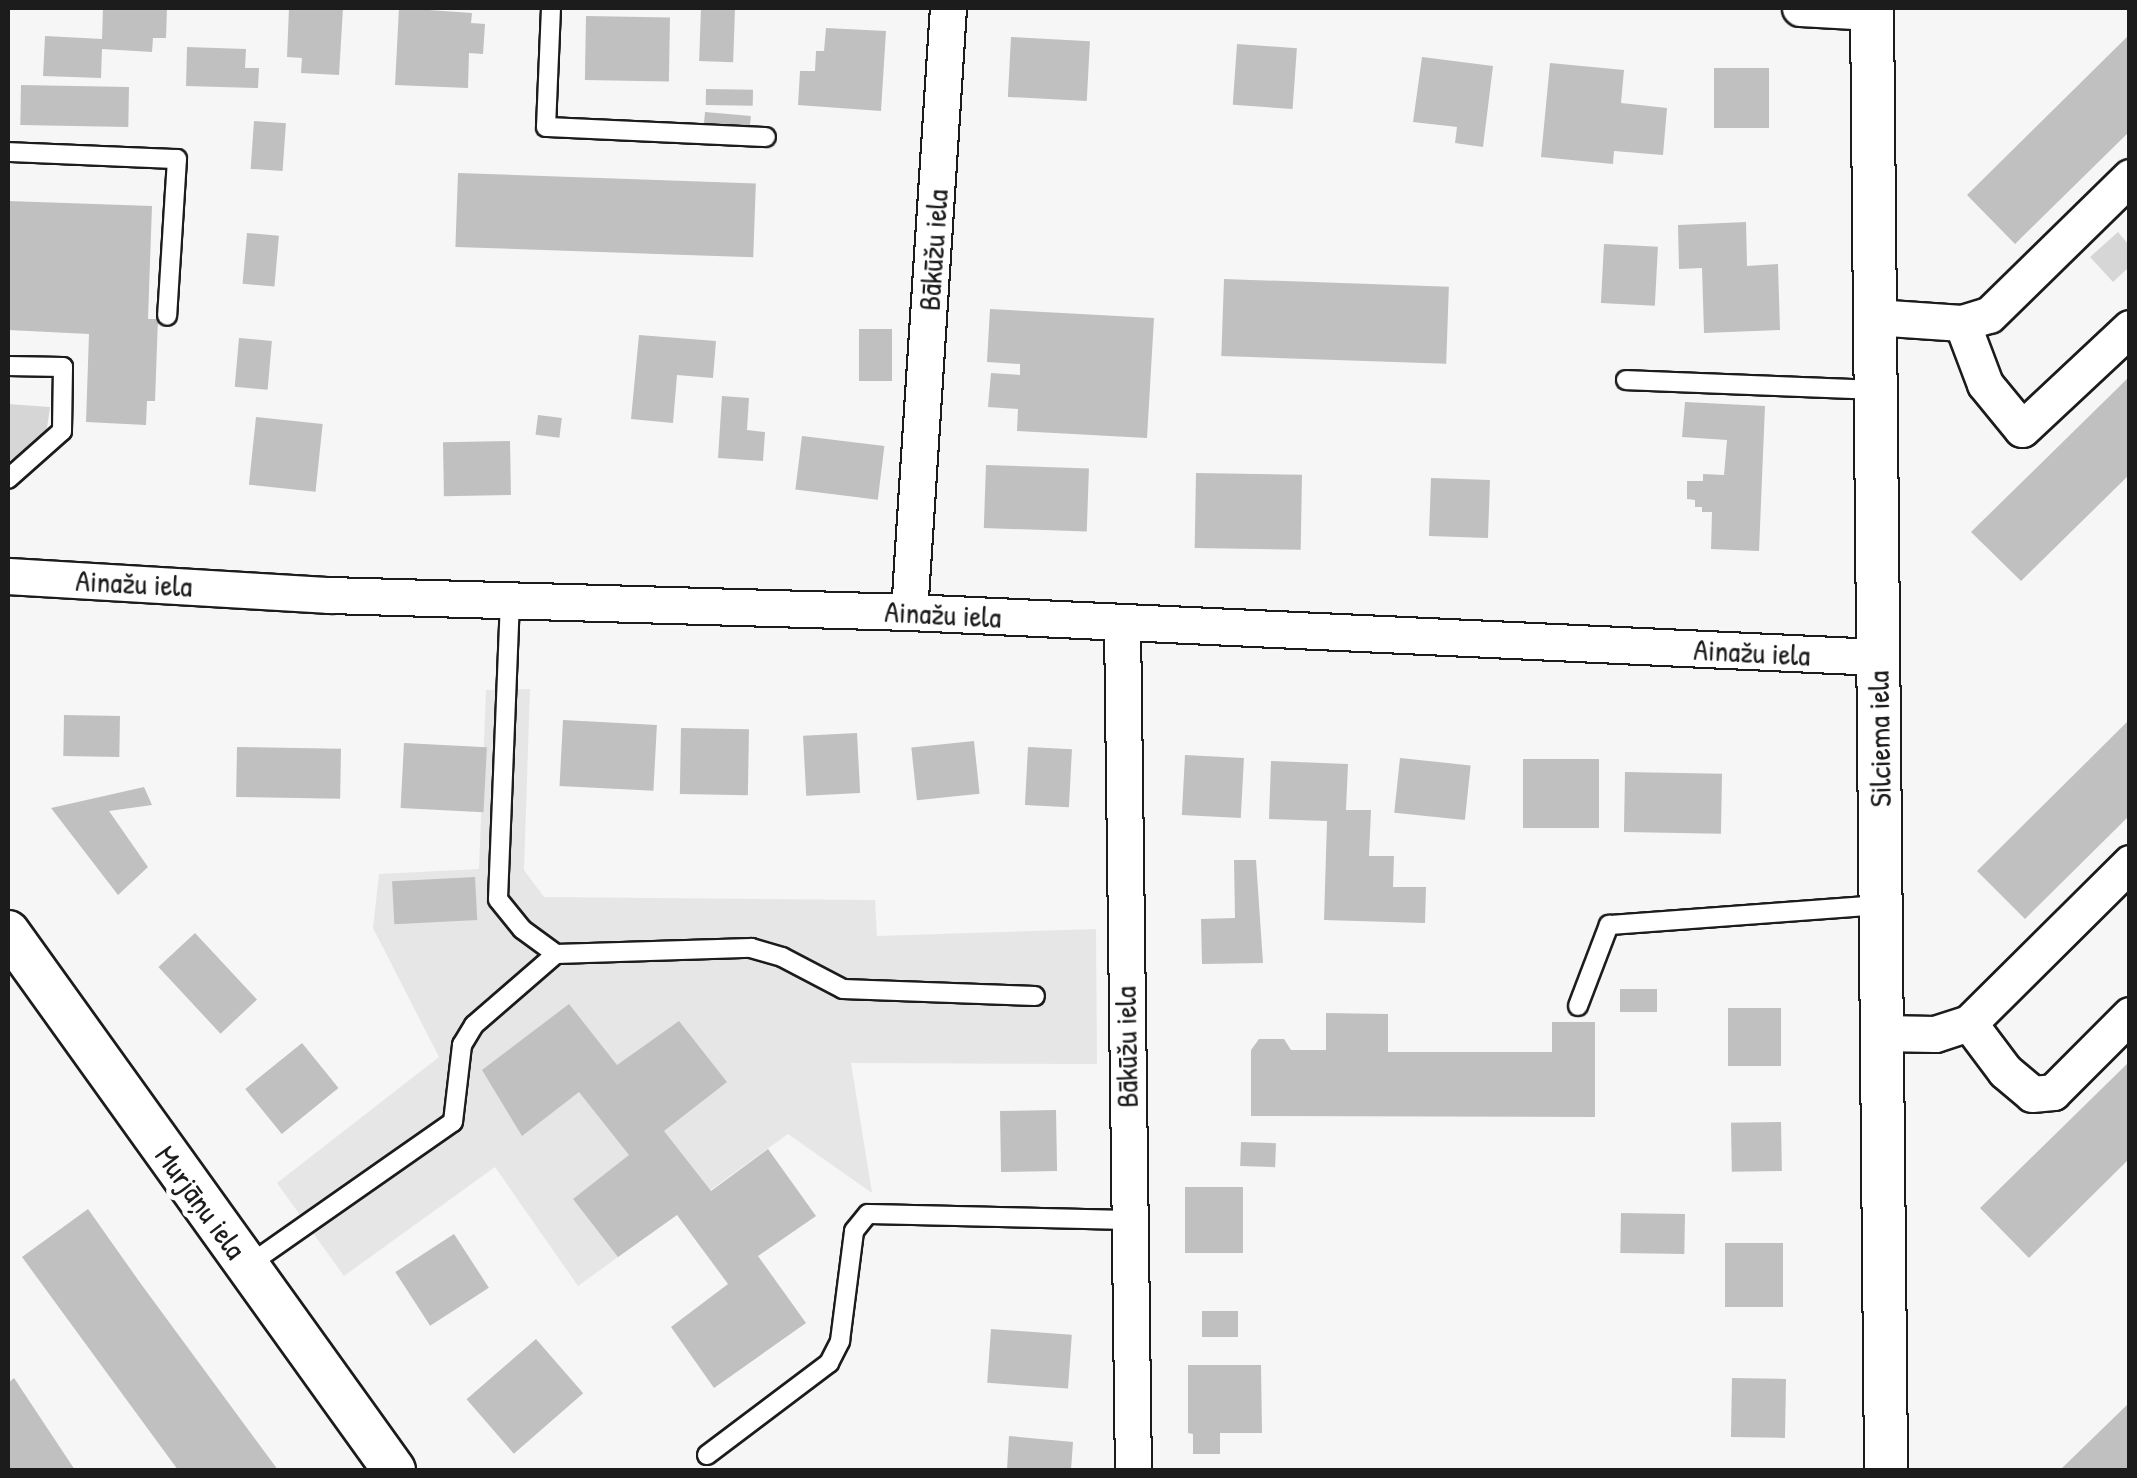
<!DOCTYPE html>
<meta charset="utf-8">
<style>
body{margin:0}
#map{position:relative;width:2137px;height:1478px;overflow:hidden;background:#f6f6f6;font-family:"Patrick Hand",sans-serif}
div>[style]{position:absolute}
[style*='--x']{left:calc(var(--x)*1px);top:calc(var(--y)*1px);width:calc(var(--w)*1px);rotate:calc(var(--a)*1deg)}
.built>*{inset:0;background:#e6e6e6}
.green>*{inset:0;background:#d6d6d6}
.building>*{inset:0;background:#c0c0c0;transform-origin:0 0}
.roads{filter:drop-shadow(2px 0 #1c1c1c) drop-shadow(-2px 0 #1c1c1c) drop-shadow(0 2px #1c1c1c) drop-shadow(0 -2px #1c1c1c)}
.service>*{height:18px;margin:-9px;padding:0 9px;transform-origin:9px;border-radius:9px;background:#fff}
.minor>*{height:35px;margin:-17.5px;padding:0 17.5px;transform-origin:17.5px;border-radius:17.5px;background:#fff}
.tertiary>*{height:42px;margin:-21px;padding:0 21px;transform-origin:21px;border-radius:21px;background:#fff}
span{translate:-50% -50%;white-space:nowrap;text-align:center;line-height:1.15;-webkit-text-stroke:10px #fff;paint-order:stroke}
.street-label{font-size:30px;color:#1c1c1c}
.frame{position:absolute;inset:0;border:10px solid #1c1c1c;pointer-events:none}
</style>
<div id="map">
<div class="built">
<div style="clip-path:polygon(530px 689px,524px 870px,544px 897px,875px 900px,877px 936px,1096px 929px,1097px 1064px,851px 1063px,872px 1193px,788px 1134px,578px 1286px,495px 1167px,344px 1276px,277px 1183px,439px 1057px,373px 928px,379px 874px,479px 869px,486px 690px)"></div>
</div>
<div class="green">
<div style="clip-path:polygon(2118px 232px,2129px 245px,2129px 267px,2113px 282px,2090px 257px)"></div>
<div style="clip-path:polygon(8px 404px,50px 407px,46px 435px,8px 462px)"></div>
</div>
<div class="building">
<div style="clip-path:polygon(103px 8px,167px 8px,166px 38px,153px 38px,152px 52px,102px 49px,101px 78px,43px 76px,45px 36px,102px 39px)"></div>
<div style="clip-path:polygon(289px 8px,343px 8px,339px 75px,301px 73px,302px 58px,287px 57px)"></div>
<div style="clip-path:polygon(399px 8px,472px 13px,471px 23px,485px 24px,483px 54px,469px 53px,468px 88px,395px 85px)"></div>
<div style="left:701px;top:8px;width:34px;height:53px;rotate:2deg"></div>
<div style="left:586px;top:16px;width:84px;height:64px;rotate:1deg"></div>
<div style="clip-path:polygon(826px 28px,886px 31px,881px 111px,798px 105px,800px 71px,815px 71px,816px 51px,824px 51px)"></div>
<div style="clip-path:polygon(2130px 34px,2130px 131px,2015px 244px,1967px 195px)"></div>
<div style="left:1011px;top:37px;width:79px;height:60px;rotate:3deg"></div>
<div style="left:1237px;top:44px;width:60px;height:61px;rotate:4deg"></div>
<div style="clip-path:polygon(187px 47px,246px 49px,245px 68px,259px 68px,258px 88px,186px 86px)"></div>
<div style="clip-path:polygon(1422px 57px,1493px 66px,1483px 147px,1455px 143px,1457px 127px,1413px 122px)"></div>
<div style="clip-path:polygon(1550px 63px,1624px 70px,1621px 103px,1667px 108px,1663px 155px,1614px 151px,1613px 164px,1541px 157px)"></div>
<div style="left:1714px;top:68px;width:55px;height:60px"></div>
<div style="left:21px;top:85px;width:108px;height:40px;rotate:1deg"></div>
<div style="left:706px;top:89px;width:47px;height:16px;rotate:1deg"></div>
<div style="left:705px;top:112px;width:46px;height:17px;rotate:5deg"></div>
<div style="left:254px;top:121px;width:32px;height:48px;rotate:4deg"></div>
<div style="left:458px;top:173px;width:298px;height:74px;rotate:2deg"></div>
<div style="clip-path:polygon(8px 201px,152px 206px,148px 319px,158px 319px,155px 401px,147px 401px,146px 425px,86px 422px,89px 334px,8px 330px)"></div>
<div style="clip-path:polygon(1746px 222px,1747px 266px,1778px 264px,1780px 330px,1704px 333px,1702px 268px,1679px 269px,1678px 225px)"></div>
<div style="left:247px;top:233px;width:32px;height:51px;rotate:5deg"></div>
<div style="left:1604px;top:244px;width:54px;height:59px;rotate:3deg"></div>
<div style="left:1224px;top:279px;width:225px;height:77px;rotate:2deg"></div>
<div style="clip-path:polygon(990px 309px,1154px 318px,1147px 438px,1017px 431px,1018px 409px,988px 407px,991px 373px,1020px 375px,1020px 364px,987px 362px)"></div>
<div style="left:859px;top:329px;width:33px;height:52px"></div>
<div style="clip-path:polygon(639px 335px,716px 341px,713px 378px,677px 375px,673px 423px,631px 419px)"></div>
<div style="left:239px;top:338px;width:33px;height:49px;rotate:5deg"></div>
<div style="clip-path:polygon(2130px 376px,2130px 474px,2021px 581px,1971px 532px)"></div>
<div style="clip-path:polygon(722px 396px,749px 398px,747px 430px,765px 432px,763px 461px,718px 458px)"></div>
<div style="clip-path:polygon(1685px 402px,1765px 406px,1759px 551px,1711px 549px,1712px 512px,1702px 512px,1702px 507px,1695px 507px,1695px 500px,1687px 499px,1687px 481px,1703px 481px,1703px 474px,1724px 475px,1727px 440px,1682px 437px)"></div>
<div style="left:538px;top:415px;width:24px;height:20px;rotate:7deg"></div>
<div style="left:256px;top:417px;width:67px;height:68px;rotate:6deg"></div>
<div style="left:802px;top:436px;width:83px;height:54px;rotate:7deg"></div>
<div style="left:510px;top:441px;width:54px;height:67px;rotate:89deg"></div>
<div style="left:986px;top:465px;width:103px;height:63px;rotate:2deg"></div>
<div style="left:1196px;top:473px;width:106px;height:75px;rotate:1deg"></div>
<div style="left:1431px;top:478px;width:59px;height:58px;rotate:2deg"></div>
<div style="left:64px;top:715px;width:56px;height:41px;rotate:1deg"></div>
<div style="clip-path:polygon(2130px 719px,2130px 815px,2025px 919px,1977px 871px)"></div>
<div style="left:563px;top:720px;width:94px;height:66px;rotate:3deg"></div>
<div style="left:681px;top:728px;width:68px;height:66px;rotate:1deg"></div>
<div style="left:857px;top:733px;width:60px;height:54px;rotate:87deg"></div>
<div style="left:974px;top:741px;width:53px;height:63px;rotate:84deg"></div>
<div style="left:404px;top:743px;width:83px;height:65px;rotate:3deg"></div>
<div style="left:237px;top:747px;width:104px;height:50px;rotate:1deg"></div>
<div style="left:1028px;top:747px;width:44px;height:58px;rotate:3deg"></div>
<div style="left:1185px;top:755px;width:59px;height:60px;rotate:3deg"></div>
<div style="left:1400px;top:758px;width:71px;height:55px;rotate:6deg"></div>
<div style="left:1523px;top:759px;width:76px;height:69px"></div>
<div style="clip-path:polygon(1271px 761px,1348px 764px,1346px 810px,1371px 810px,1369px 856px,1394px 856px,1393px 887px,1426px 887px,1425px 923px,1324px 920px,1327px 821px,1269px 819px)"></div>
<div style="left:1625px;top:772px;width:97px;height:60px;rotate:1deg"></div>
<div style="clip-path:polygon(144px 787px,152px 805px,109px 811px,148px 867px,118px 895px,51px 808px)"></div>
<div style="clip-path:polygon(1234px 860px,1256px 860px,1263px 963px,1202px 964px,1201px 919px,1235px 918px)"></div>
<div style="left:475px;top:877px;width:43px;height:83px;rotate:87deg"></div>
<div style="left:195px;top:933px;width:91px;height:50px;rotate:47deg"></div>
<div style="left:1620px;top:989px;width:37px;height:23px"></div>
<div style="clip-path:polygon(569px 1004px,617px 1065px,679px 1021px,727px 1082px,664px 1131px,711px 1191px,768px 1149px,816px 1216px,758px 1256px,806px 1323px,714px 1388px,671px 1327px,728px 1284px,677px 1215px,618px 1257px,573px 1199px,629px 1155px,579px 1092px,522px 1136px,482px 1070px)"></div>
<div style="left:1728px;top:1008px;width:53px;height:58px"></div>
<div style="clip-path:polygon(1326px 1013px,1388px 1014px,1388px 1052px,1552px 1052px,1552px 1022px,1595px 1022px,1595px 1117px,1251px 1116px,1251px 1050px,1259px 1039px,1284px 1039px,1291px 1050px,1326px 1050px)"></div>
<div style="left:302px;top:1043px;width:58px;height:73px;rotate:51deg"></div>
<div style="clip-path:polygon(2130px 1061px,2130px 1158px,2029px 1258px,1980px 1208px)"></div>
<div style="left:1056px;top:1110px;width:61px;height:56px;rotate:89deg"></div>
<div style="left:1781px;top:1122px;width:49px;height:50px;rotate:89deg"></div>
<div style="left:1241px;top:1142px;width:35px;height:24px;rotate:2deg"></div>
<div style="left:1185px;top:1187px;width:58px;height:66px"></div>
<div style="clip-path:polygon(88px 1209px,141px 1284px,278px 1470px,178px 1470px,123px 1395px,22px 1257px)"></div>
<div style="left:1621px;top:1213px;width:64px;height:40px;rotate:1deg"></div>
<div style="left:454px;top:1234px;width:64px;height:70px;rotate:57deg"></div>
<div style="left:1725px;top:1243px;width:58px;height:64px"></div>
<div style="left:1202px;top:1311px;width:36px;height:26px"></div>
<div style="left:991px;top:1329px;width:81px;height:54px;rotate:4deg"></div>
<div style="left:536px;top:1339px;width:72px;height:92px;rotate:49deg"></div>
<div style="clip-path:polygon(1188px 1365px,1261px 1365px,1262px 1433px,1220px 1433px,1220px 1454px,1193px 1454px,1193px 1434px,1188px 1433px)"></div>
<div style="clip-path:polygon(14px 1378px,75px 1470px,8px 1470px,8px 1383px)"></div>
<div style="left:1732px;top:1378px;width:54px;height:59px;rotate:1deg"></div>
<div style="clip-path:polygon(2130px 1402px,2130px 1470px,2060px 1470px)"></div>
<div style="clip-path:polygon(1009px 1436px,1073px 1442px,1071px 1470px,1007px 1470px)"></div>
</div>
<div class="roads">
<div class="service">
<div style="--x:551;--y:8;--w:119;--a:92.4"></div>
<div style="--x:546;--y:127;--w:220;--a:2.6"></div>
<div style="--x:8;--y:152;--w:169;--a:2.4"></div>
<div style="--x:177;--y:159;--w:157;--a:93.6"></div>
<div style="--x:8;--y:366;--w:55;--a:1"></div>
<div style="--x:63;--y:367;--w:64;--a:90.9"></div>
<div style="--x:62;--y:431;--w:72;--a:138.4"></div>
<div style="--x:1626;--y:380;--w:249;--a:2.3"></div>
<div style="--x:556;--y:954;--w:195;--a:-1.8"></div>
<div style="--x:751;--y:948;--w:32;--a:16"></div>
<div style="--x:782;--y:957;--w:69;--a:27.7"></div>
<div style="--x:843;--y:989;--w:192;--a:2.1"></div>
<div style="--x:1578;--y:1006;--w:87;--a:-69.1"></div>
<div style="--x:1609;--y:925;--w:273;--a:-4.2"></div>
<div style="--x:247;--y:1266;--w:251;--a:-35"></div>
<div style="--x:453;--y:1122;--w:78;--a:-83.3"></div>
<div style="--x:462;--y:1045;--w:23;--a:-59"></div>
<div style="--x:474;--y:1025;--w:108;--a:-40.9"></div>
<div style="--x:556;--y:954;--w:42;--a:-143.7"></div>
<div style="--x:522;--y:929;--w:38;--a:-129"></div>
<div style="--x:498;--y:899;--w:299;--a:-87.7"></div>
<div style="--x:707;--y:1455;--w:153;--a:-37"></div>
<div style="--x:829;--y:1363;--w:25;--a:-63"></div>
<div style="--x:840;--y:1341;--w:111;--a:-82.7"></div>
<div style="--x:854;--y:1231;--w:22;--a:-51"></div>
<div style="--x:868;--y:1214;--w:262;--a:1.3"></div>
</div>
<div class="minor">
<div style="--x:1800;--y:8;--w:72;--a:3.2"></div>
<div style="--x:1874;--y:317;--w:88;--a:3.9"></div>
<div style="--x:1962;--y:323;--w:28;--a:-17"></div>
<div style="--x:1989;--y:315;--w:197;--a:-44.4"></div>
<div style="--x:1962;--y:323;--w:65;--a:69.3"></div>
<div style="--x:1985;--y:384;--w:58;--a:50.6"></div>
<div style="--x:2022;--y:429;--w:148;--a:-43.1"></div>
<div style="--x:8;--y:576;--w:322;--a:3.4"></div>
<div style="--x:329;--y:595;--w:580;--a:1.68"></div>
<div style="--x:909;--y:612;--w:970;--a:2.66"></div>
<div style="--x:909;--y:612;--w:605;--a:-86.31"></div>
<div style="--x:1122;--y:623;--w:847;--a:89.26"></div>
<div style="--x:1969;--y:1023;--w:60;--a:53.1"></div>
<div style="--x:2005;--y:1071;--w:35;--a:40"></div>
<div style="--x:2032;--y:1094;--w:21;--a:-5"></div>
<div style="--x:2053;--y:1092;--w:109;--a:-45"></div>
<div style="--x:1882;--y:1033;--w:53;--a:1.1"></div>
<div style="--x:1935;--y:1034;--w:36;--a:-18"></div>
<div style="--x:1969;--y:1023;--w:227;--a:-44.8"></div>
</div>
<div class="tertiary">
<div style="--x:1872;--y:8;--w:1462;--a:89.45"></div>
<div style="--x:8;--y:932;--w:662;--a:54.34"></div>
</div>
</div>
<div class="street-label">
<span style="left:933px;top:250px;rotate:-86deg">Bākūžu iela</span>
<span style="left:134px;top:583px;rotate:3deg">Ainažu iela</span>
<span style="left:943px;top:614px;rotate:3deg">Ainažu iela</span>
<span style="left:1752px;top:652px;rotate:3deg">Ainažu iela</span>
<span style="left:1879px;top:739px;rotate:-91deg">Silciema iela</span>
<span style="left:1126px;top:1047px;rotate:-91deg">Bākūžu iela</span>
<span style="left:201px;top:1202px;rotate:54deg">Murjāņu iela</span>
</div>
<div class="frame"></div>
</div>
